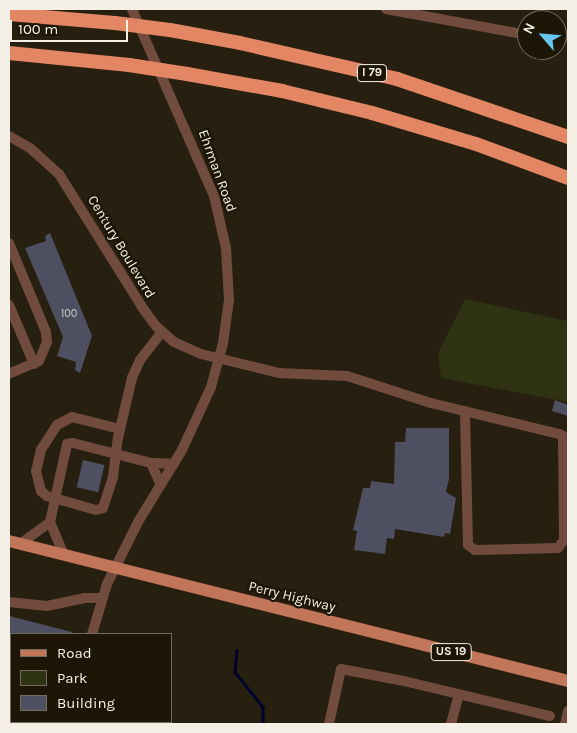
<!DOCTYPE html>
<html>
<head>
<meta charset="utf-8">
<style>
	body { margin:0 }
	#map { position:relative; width:577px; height:733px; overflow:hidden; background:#271f10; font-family:Karla,sans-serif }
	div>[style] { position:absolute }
	.green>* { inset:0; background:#2f3213 }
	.stream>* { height:2.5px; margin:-1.25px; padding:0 1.25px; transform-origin:1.25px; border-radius:1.25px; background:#00002d }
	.building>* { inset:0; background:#4e4f61; transform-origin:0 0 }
	.minor>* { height:10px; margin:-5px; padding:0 5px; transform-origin:5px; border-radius:5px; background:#714c3e }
	.major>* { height:12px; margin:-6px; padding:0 6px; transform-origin:6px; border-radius:6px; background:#c27659 }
	.highway>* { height:14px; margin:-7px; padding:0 7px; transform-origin:7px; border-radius:7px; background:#e28664 }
	.highway-bridge>* { height:14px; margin:-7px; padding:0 7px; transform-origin:7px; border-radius:7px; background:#e28664 }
	span { translate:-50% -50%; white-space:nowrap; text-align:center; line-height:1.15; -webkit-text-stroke:4.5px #1d1607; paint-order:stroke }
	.number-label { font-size:11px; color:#cbc8c5 }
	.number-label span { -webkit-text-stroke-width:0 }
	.shield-label span { padding:1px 4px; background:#1d1607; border:1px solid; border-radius:4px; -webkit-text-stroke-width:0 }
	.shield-label { font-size:12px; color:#f5f0e6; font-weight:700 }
	.street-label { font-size:14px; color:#f5f0e6 }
	.frame { position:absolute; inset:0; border:10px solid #f5f0e6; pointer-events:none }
	.legend { position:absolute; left:10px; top:633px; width:162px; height:90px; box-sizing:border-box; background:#1d1607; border:1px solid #736d60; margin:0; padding:6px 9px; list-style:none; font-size:15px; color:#f5f0e6 }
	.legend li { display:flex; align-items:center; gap:10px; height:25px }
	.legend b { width:25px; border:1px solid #736d60 }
	.north { position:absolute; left:517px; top:10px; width:50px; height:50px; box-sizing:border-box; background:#1d1607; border:1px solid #736d60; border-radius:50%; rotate:297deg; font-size:14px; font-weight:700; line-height:20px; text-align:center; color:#f5f0e6 }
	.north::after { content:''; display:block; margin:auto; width:18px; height:22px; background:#67c4ef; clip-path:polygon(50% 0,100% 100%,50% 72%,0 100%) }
	.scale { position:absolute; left:10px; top:20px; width:118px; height:22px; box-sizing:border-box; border:2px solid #f5f0e6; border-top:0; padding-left:6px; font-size:15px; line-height:18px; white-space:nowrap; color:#f5f0e6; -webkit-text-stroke:4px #1d1607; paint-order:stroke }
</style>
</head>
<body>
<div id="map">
	<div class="green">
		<div style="clip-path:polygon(465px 299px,568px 321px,568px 402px,441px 378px,438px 353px)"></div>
	</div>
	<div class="stream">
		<div style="left:237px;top:650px;width:22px;rotate:95deg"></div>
		<div style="left:235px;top:672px;width:45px;rotate:51.3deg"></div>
		<div style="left:263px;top:707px;width:17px;rotate:90deg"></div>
	</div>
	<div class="building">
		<div style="clip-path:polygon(50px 233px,92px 336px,80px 373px,75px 370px,76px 362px,57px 356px,63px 337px,25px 248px,46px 241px,45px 236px)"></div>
		<div style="clip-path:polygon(555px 400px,568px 405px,568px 416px,552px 411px)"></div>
		<div style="clip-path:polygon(406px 428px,449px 428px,449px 479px,446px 492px,456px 498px,450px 534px,445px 533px,444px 537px,395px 529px,394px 539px,387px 538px,385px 554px,354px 550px,357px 531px,353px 530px,363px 488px,370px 488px,371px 481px,394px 484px,395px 442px,405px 442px)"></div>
		<div style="left:83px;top:460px;width:22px;height:28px;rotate:13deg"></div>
		<div style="clip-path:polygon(9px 616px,72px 632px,72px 634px,9px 634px)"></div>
	</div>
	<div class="minor">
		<div style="left:386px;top:9px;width:143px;rotate:10.4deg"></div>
		<div style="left:557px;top:36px;width:11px"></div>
		<div style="left:9px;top:136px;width:24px;rotate:30deg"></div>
		<div style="left:30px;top:148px;width:39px;rotate:42deg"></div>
		<div style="left:59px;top:174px;width:157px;rotate:58deg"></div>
		<div style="left:142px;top:307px;width:24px;rotate:54deg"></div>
		<div style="left:156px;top:326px;width:24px;rotate:42deg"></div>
		<div style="left:174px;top:342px;width:30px;rotate:24deg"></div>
		<div style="left:201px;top:354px;width:80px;rotate:13.7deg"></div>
		<div style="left:279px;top:373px;width:68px;rotate:2.5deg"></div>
		<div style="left:347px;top:376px;width:88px;rotate:17.8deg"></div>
		<div style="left:431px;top:403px;width:132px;rotate:13.6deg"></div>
		<div style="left:559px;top:434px;width:4px;rotate:27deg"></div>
		<div style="left:563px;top:436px;width:104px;rotate:89.4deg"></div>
		<div style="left:564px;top:540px;width:10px;rotate:127deg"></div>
		<div style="left:558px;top:548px;width:83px;rotate:178.6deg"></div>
		<div style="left:475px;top:550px;width:9px;rotate:-144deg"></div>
		<div style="left:468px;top:545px;width:134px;rotate:-91.3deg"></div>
		<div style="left:9px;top:243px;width:96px;rotate:67.4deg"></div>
		<div style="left:46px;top:332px;width:10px;rotate:84deg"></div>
		<div style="left:47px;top:342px;width:21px;rotate:113deg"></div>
		<div style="left:39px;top:361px;width:33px;rotate:157deg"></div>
		<div style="left:9px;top:305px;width:64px;rotate:67deg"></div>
		<div style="left:120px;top:429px;width:49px;rotate:-166deg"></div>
		<div style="left:72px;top:417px;width:17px;rotate:152deg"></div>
		<div style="left:57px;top:425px;width:30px;rotate:123deg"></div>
		<div style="left:41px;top:450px;width:22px;rotate:103deg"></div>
		<div style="left:36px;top:471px;width:21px;rotate:76deg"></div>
		<div style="left:41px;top:491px;width:8px;rotate:40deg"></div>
		<div style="left:47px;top:496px;width:51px;rotate:15.9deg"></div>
		<div style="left:96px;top:510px;width:7px;rotate:-16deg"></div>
		<div style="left:103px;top:508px;width:33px;rotate:-72deg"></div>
		<div style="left:113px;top:477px;width:39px;rotate:-83deg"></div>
		<div style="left:118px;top:438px;width:62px;rotate:-76.9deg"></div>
		<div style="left:132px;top:378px;width:20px;rotate:-66deg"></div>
		<div style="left:140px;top:360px;width:36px;rotate:-52deg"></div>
		<div style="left:151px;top:463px;width:24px;rotate:66deg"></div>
		<div style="left:50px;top:522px;width:80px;rotate:-77.7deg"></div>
		<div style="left:67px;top:444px;width:6px;rotate:-9deg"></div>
		<div style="left:73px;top:443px;width:81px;rotate:14.4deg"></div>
		<div style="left:151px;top:463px;width:23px;rotate:2deg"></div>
		<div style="left:20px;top:544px;width:37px;rotate:-36deg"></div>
		<div style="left:50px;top:522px;width:36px;rotate:67deg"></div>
		<div style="left:9px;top:602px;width:38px;rotate:6deg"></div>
		<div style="left:47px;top:606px;width:38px;rotate:-12deg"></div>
		<div style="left:84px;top:598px;width:18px"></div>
		<div style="left:92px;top:634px;width:52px;rotate:-73.3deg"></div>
		<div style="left:107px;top:584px;width:69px;rotate:-63.4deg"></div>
		<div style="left:138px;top:522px;width:84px;rotate:-58.6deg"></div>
		<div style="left:182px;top:450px;width:69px;rotate:-65.3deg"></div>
		<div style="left:211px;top:387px;width:46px;rotate:-74.7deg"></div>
		<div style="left:223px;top:343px;width:43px;rotate:-82.1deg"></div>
		<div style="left:229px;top:300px;width:52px;rotate:-93.3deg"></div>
		<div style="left:226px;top:248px;width:53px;rotate:-103deg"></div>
		<div style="left:214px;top:196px;width:204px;rotate:-113.7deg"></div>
		<div style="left:9px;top:661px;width:2px;rotate:27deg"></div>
		<div style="left:329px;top:724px;width:56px;rotate:-77.7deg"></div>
		<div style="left:341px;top:669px;width:64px;rotate:10.8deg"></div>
		<div style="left:404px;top:681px;width:150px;rotate:13.5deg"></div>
		<div style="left:451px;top:724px;width:31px;rotate:-75deg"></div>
		<div style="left:565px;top:724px;width:13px;rotate:-77deg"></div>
	</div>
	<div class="major">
		<div style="left:9px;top:541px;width:576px;rotate:14.06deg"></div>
	</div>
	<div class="highway">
		<div style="left:9px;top:14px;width:106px;rotate:4.9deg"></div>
		<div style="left:170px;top:30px;width:71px;rotate:10.5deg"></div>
		<div style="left:240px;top:43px;width:161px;rotate:12.9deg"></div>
		<div style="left:397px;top:79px;width:181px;rotate:18.7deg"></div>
		<div style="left:9px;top:53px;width:121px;rotate:5.7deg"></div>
		<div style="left:187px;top:74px;width:97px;rotate:10.1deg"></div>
		<div style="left:282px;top:91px;width:93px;rotate:13.7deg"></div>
		<div style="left:372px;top:113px;width:109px;rotate:16.6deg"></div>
		<div style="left:476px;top:144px;width:98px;rotate:20.3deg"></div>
	</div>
	<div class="highway-bridge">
		<div style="left:115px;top:23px;width:55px;rotate:7.3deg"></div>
		<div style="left:129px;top:65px;width:59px;rotate:8.8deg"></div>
	</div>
	<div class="number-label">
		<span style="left:69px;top:314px">100</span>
	</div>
	<div class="shield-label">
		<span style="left:372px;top:73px">I 79</span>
		<span style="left:451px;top:652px">US 19</span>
	</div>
	<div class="street-label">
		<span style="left:217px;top:171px;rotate:70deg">Ehrman Road</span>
		<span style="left:121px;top:247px;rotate:59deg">Century Boulevard</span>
		<span style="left:292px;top:597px;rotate:14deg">Perry Highway</span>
	</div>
	<div class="frame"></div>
	<ul class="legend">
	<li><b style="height:6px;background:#c27659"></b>Road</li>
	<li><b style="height:14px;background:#2f3213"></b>Park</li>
	<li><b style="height:14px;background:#4e4f61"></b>Building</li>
	</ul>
	<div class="north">N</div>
	<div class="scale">100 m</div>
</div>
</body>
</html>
